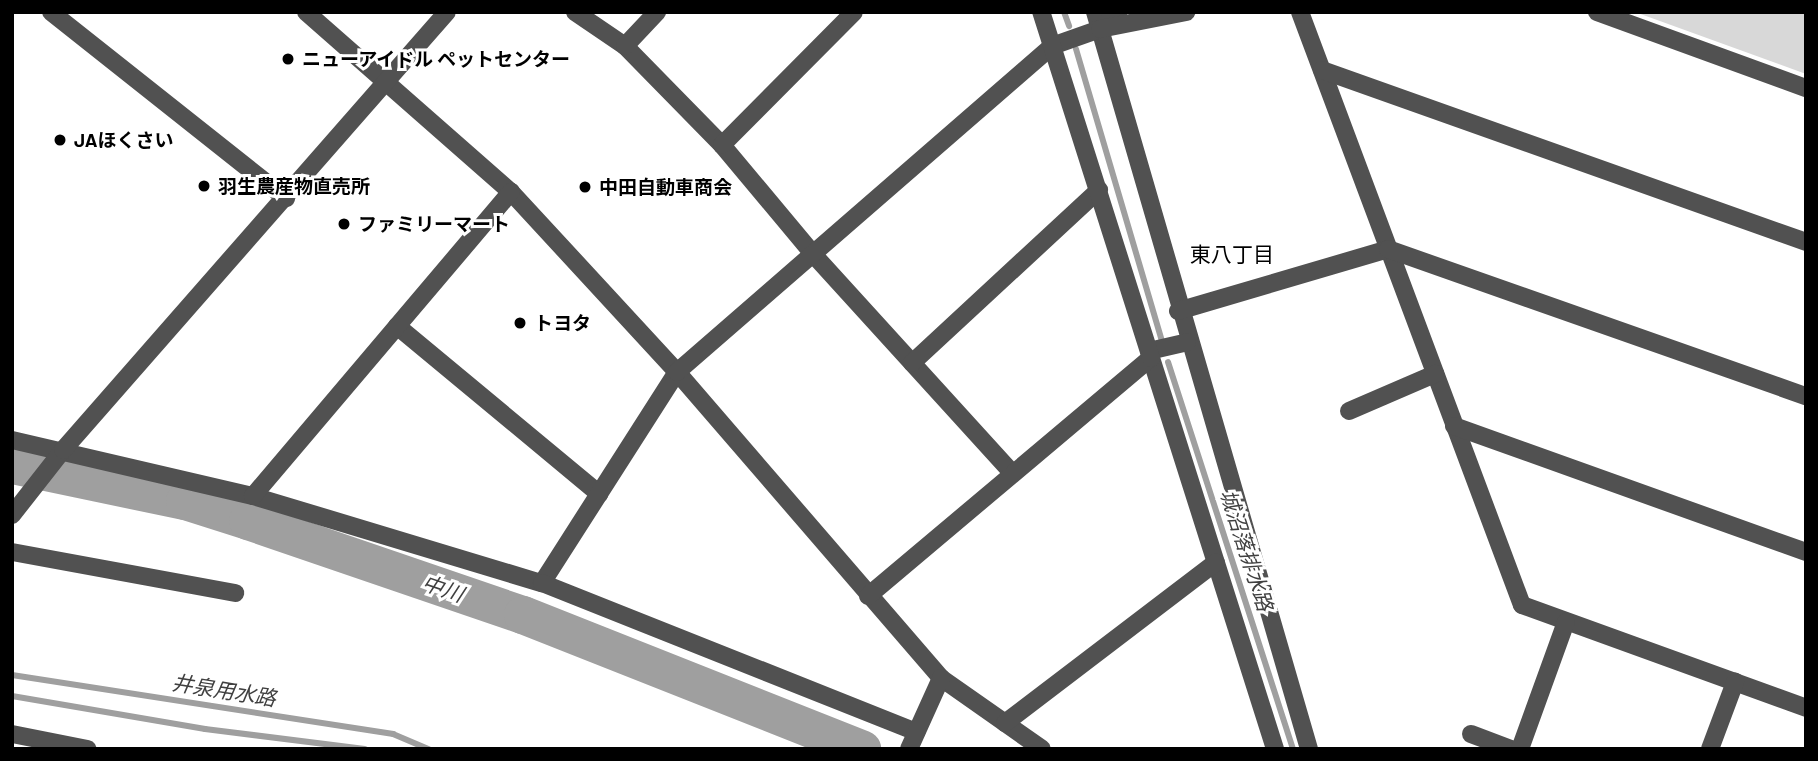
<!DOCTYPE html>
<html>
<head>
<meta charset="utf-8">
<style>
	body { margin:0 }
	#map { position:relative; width:1818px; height:761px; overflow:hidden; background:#fff; font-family:Barlow,"Noto Sans JP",sans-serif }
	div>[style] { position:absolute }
	.green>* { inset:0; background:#d8d8d8 }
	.stream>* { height:6px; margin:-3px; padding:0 3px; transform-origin:3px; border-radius:3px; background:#9f9f9f }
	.river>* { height:38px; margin:-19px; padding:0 19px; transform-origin:19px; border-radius:19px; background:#9f9f9f }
	.minor>* { height:18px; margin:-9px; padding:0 9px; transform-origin:9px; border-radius:9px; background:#515151 }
	.dots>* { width:19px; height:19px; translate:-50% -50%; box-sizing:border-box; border:4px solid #fff; border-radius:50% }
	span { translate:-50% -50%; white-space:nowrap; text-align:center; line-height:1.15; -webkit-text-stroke:6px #fff; paint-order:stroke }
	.poi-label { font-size:19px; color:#000; font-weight:700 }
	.left { translate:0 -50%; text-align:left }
	.neighbourhood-label { font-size:21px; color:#000 }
	.water-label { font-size:21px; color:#404040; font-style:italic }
	.frame { position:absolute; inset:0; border:14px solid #000; pointer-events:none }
</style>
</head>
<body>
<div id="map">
	<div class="green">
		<div style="clip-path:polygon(1635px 12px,1806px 12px,1806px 74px)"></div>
	</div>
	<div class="stream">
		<div style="left:1064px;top:12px;width:15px;rotate:70deg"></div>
		<div style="left:1076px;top:49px;width:304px;rotate:73.6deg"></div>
		<div style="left:1168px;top:362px;width:407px;rotate:72.1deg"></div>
		<div style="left:12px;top:675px;width:386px;rotate:8.8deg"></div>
		<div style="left:393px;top:734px;width:39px;rotate:23deg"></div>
		<div style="left:12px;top:696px;width:196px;rotate:9.7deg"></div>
		<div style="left:205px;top:729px;width:161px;rotate:7.1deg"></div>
	</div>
	<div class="river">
		<div style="left:12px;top:465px;width:177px;rotate:11.8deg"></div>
		<div style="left:185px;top:501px;width:66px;rotate:17.6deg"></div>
		<div style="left:248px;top:521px;width:291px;rotate:18.9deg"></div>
		<div style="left:523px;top:615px;width:365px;rotate:21.6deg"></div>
	</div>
	<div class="minor">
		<div style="left:51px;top:12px;width:300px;rotate:38.4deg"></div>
		<div style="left:306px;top:12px;width:273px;rotate:41.3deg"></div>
		<div style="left:511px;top:192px;width:245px;rotate:47.3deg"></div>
		<div style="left:677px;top:372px;width:404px;rotate:49.2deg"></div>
		<div style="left:941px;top:678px;width:123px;rotate:35.1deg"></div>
		<div style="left:575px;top:12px;width:60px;rotate:34.2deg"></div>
		<div style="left:625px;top:46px;width:139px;rotate:45.6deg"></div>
		<div style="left:722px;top:145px;width:142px;rotate:50.1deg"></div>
		<div style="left:813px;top:254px;width:296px;rotate:47.7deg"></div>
		<div style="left:1095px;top:12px;width:767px;rotate:73.81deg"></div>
		<div style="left:1300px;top:12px;width:633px;rotate:69.48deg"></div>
		<div style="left:1522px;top:605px;width:302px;rotate:19.9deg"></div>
		<div style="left:1597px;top:12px;width:222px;rotate:20deg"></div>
		<div style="left:1100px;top:29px;width:25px;rotate:-42deg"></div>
		<div style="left:625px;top:46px;width:47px;rotate:-46.7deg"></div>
		<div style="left:1322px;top:70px;width:514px;rotate:19.56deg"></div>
		<div style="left:722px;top:145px;width:187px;rotate:-45.2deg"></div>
		<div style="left:1178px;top:311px;width:219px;rotate:-16.4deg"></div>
		<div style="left:1388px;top:249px;width:443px;rotate:19.4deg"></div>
		<div style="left:397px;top:326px;width:263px;rotate:39.7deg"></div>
		<div style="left:1149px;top:351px;width:39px;rotate:-13deg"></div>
		<div style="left:1151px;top:358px;width:410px;rotate:72.4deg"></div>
		<div style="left:912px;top:363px;width:255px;rotate:-42.8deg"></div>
		<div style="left:1349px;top:411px;width:94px;rotate:-23.3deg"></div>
		<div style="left:1454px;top:426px;width:374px;rotate:19.7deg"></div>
		<div style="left:12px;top:440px;width:247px;rotate:13.1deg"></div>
		<div style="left:253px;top:496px;width:302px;rotate:16.8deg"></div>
		<div style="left:542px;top:583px;width:250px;rotate:-57.4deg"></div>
		<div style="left:677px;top:372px;width:497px;rotate:-41deg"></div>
		<div style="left:1052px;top:46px;width:51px;rotate:-19.5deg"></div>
		<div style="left:1100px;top:29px;width:88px;rotate:-11.2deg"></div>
		<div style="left:253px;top:496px;width:399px;rotate:-49.7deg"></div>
		<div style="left:12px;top:515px;width:83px;rotate:-51.9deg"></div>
		<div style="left:63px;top:450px;width:582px;rotate:-48.76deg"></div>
		<div style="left:12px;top:552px;width:227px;rotate:10.4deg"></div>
		<div style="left:542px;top:583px;width:403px;rotate:21.7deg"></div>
		<div style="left:868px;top:596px;width:370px;rotate:-40.1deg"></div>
		<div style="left:1151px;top:358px;width:363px;rotate:-107.6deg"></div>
		<div style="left:1005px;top:723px;width:265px;rotate:-37.3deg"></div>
		<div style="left:12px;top:734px;width:77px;rotate:11.2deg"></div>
		<div style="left:1471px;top:734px;width:43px;rotate:20.6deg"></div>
		<div style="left:909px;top:749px;width:78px;rotate:-65.7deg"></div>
		<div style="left:1520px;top:749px;width:135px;rotate:-70.1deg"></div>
		<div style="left:1710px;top:749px;width:72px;rotate:-69.5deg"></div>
	</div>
	<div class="dots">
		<div style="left:288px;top:59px;background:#000"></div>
		<div style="left:60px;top:140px;background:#000"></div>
		<div style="left:204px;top:186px;background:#000"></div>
		<div style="left:585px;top:187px;background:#000"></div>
		<div style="left:344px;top:224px;background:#000"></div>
		<div style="left:520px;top:323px;background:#000"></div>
	</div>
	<div class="poi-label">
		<span class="left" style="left:302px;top:59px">ニューアイドル ペットセンター</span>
		<span class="left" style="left:74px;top:140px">JAほくさい</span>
		<span class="left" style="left:218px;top:186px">羽生農産物直売所</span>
		<span class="left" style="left:599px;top:187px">中田自動車商会</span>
		<span class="left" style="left:358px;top:224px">ファミリーマート</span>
		<span class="left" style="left:534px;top:323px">トヨタ</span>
	</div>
	<div class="neighbourhood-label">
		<span style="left:1232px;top:254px">東八丁目</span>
	</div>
	<div class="water-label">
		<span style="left:1247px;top:550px;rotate:72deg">城沼落排水路</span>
		<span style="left:443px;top:588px;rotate:19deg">中川</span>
		<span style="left:224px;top:690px;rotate:9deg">井泉用水路</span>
	</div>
	<div class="frame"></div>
</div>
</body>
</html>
